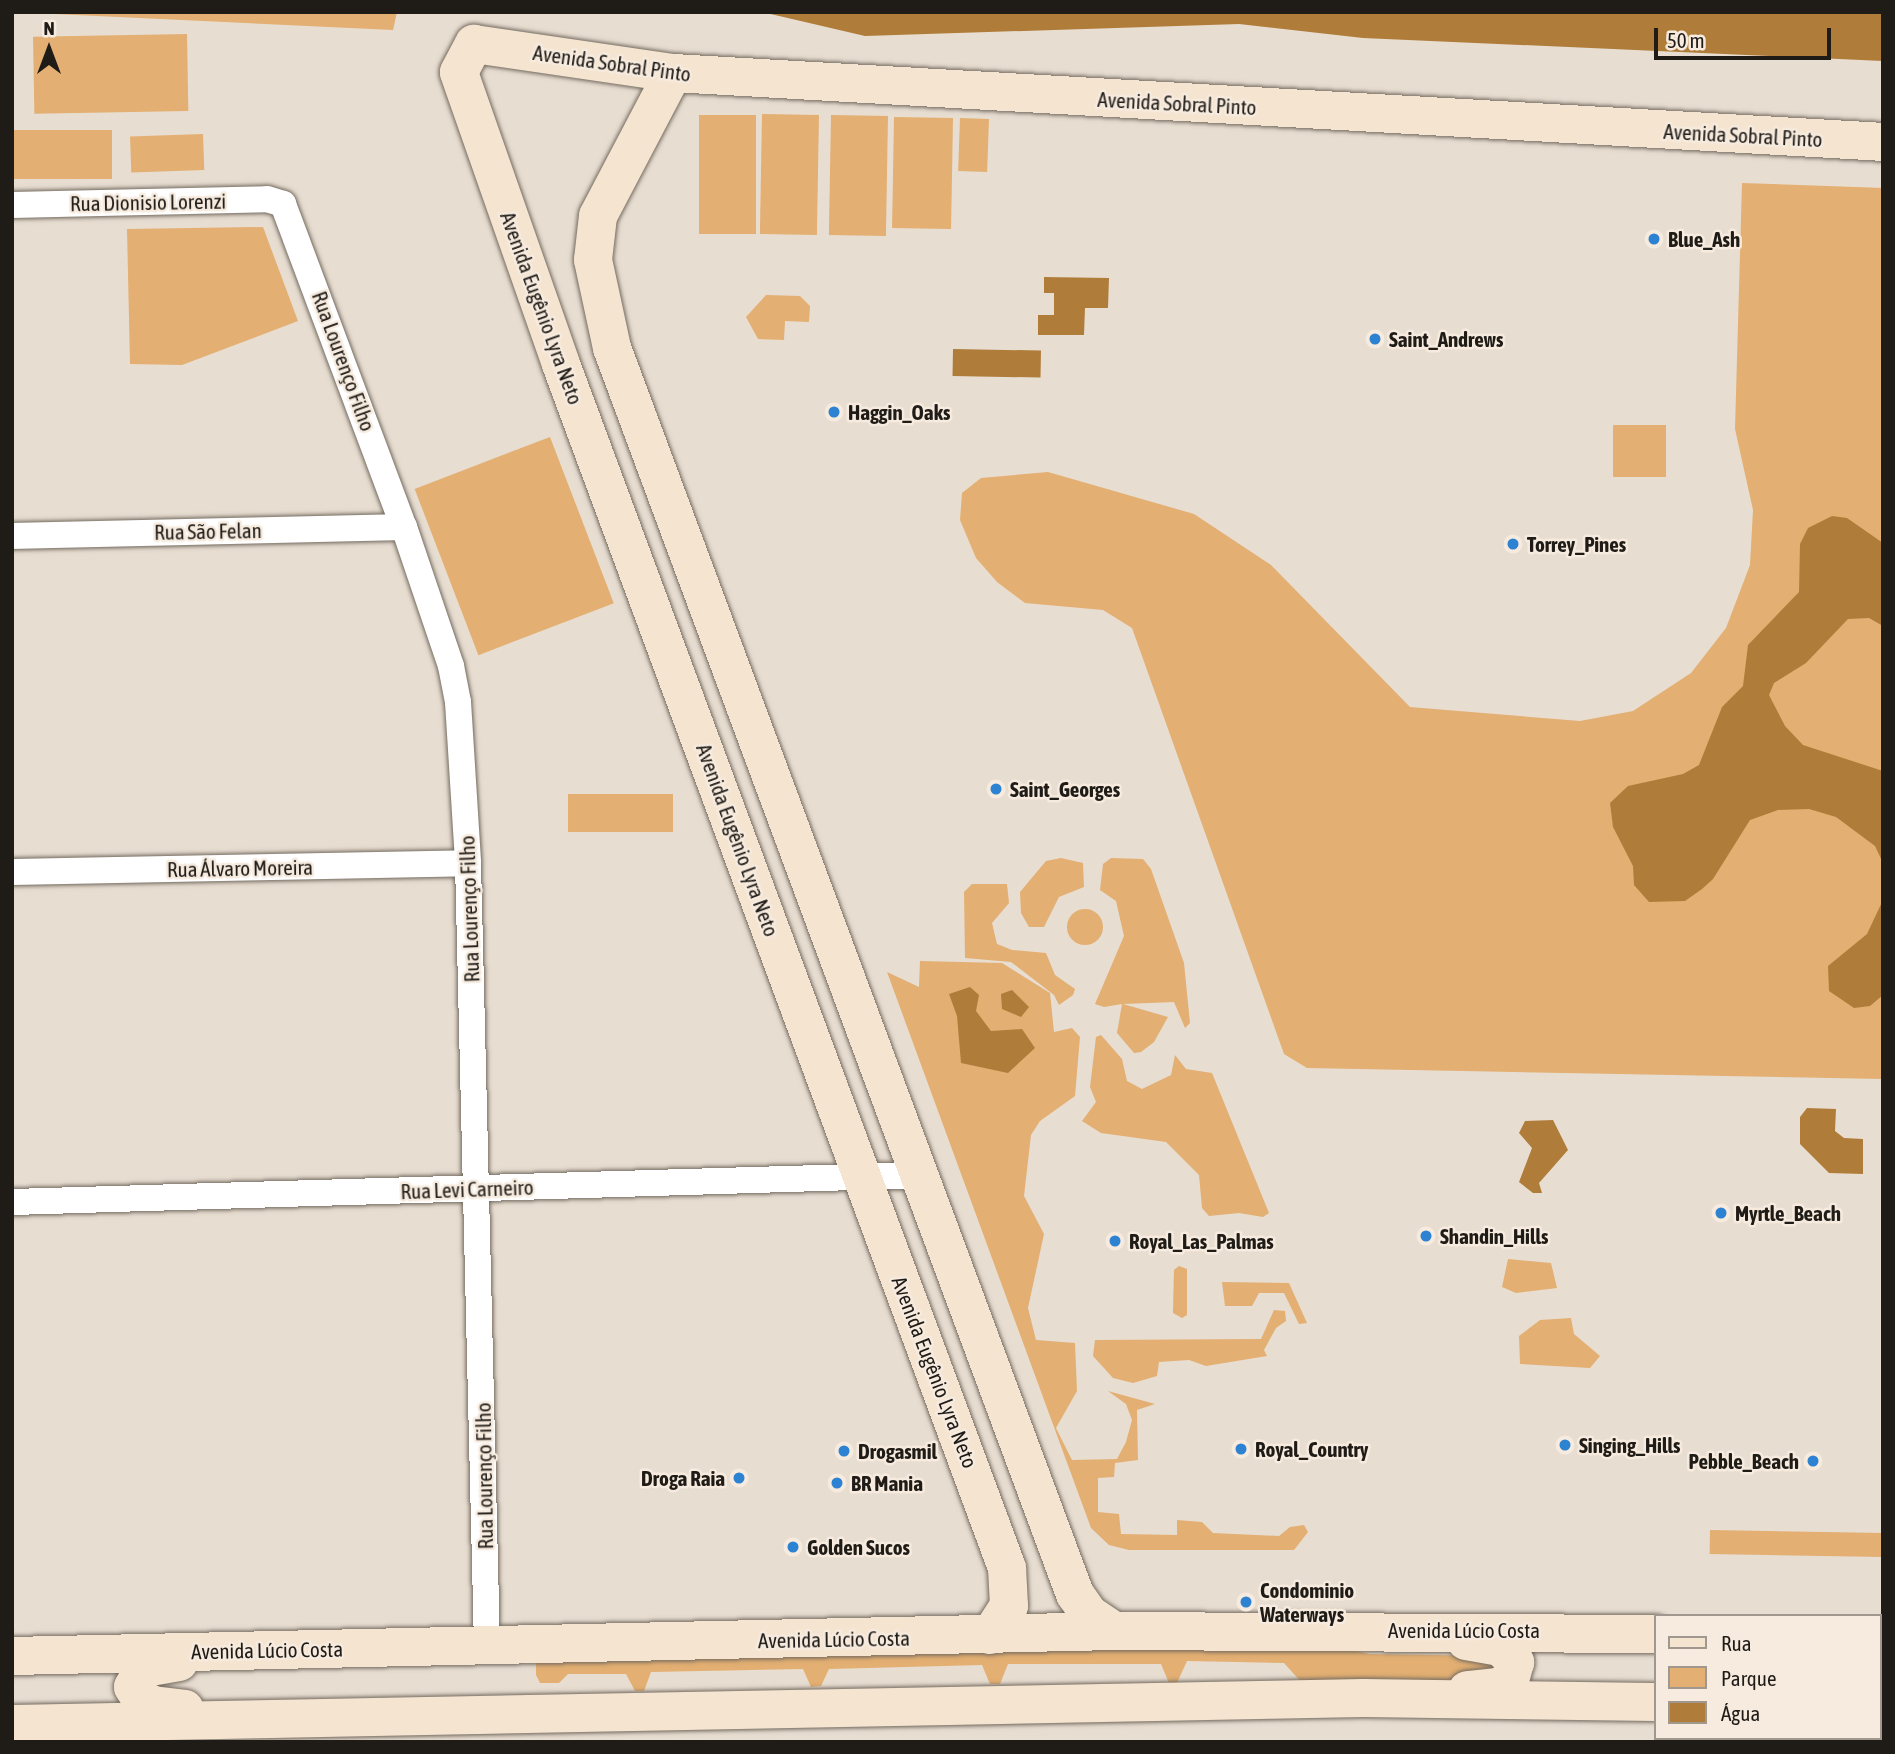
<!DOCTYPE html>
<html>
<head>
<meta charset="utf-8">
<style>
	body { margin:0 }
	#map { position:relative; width:1895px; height:1754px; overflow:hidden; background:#e8ddd1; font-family:"Asap Condensed",sans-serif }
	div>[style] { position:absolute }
	.green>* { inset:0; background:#e3af72; transform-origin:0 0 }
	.round { border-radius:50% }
	.water>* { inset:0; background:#b07c39; transform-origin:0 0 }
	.roads { filter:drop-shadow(0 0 2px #746b60) drop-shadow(0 0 2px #746b60) }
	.street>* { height:26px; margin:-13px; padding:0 13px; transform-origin:13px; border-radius:13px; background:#fff }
	.secondary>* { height:38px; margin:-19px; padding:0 19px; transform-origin:19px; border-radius:19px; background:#f5e4d0 }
	.dots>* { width:19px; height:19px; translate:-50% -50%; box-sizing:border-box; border:4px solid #f6ebde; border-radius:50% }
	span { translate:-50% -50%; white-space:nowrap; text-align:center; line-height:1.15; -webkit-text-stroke:5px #f6ebde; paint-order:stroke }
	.street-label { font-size:21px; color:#1f1b17 }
	.poi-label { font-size:21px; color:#1f1b17; font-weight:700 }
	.left { translate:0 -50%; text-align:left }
	.right { translate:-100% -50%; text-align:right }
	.frame { position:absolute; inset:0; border:14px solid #1f1b17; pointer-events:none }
	.legend { position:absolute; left:1654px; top:1614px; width:228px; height:126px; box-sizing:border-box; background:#f6ebde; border:2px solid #a0988e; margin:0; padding:9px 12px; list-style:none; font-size:21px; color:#1f1b17 }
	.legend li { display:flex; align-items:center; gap:14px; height:35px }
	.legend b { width:35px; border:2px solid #a0988e }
	.north { position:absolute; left:14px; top:14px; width:70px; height:70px; -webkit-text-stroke:5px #f6ebde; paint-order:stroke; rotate:0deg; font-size:19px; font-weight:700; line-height:28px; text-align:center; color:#1f1b17 }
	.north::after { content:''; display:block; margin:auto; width:24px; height:32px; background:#1f1b17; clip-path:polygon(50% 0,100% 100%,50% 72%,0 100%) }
	.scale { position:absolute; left:1654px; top:28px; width:177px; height:32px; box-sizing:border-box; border:4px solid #1f1b17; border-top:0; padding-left:9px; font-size:21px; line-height:24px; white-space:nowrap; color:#1f1b17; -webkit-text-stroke:5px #f6ebde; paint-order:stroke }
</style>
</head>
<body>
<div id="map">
	<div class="green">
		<div style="clip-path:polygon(12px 12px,397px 12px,393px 30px)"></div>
		<div style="left:187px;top:34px;width:77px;height:154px;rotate:89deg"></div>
		<div style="left:762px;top:114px;width:57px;height:120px;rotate:1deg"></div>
		<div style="left:699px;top:115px;width:57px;height:119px"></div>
		<div style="left:831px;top:115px;width:57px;height:120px;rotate:1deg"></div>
		<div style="left:894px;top:117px;width:59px;height:111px;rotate:1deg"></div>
		<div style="left:960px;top:118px;width:29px;height:53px;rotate:2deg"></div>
		<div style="left:112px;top:130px;width:49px;height:99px;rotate:90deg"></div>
		<div style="left:203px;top:134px;width:36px;height:73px;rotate:88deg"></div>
		<div style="clip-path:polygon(1742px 183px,1883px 188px,1883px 1079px,1307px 1068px,1284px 1054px,1132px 628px,1103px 610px,1025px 603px,997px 582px,976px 558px,960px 520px,962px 493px,981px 478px,1048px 472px,1194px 514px,1271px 565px,1410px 707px,1580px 721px,1633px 711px,1691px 673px,1726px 628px,1750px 565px,1753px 510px,1735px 429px)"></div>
		<div style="clip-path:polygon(263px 227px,298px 321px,182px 365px,130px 364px,127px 229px)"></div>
		<div style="clip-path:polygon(766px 295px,800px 296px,810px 306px,809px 322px,785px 321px,784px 340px,758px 339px,746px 317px)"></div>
		<div style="left:1613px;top:425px;width:53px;height:52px"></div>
		<div style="left:550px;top:437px;width:178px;height:145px;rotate:69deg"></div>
		<div style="left:568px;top:794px;width:105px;height:38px"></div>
		<div style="clip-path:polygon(1061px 858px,1083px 863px,1084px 887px,1059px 897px,1044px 927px,1029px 927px,1021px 913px,1020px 892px,1046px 861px)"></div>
		<div style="clip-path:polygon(1111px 858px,1143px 859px,1151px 869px,1184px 963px,1190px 1023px,1185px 1028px,1174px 1002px,1123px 1004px,1168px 1017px,1154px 1042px,1141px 1052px,1134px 1053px,1117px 1033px,1122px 1004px,1104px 1007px,1095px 1004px,1124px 936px,1116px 901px,1100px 890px,1103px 864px)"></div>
		<div style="clip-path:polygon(972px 884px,1007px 884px,1009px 903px,992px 923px,997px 944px,1012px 950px,1046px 953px,1055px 975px,1075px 989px,1073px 995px,1059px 1005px,1054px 995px,1011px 962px,965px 958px,964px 892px)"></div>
		<div class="round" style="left:1067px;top:909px;width:36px;height:36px"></div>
		<div style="clip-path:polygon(920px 961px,1002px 963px,1050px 993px,1054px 1032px,1072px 1028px,1080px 1037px,1075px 1096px,1040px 1121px,1031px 1135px,1024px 1196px,1044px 1234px,1028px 1308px,1036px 1340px,1075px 1343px,1077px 1391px,1056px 1428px,1072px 1460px,1117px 1459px,1126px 1442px,1132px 1420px,1126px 1404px,1108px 1391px,1155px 1404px,1137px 1410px,1138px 1460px,1115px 1463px,1114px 1477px,1098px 1478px,1098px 1512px,1119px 1514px,1121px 1534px,1177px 1535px,1177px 1520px,1202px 1522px,1213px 1533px,1279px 1536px,1290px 1527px,1304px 1525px,1308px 1532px,1294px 1550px,1129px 1550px,1109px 1545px,1091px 1528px,887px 972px,919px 987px)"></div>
		<div style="clip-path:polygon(1101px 1035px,1122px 1059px,1127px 1081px,1142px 1089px,1171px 1075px,1175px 1055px,1186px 1069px,1212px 1073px,1269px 1213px,1263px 1217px,1239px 1213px,1209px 1216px,1202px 1208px,1199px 1175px,1166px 1142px,1101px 1133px,1082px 1121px,1096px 1102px,1090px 1087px,1096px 1037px)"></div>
		<div style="clip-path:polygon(1508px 1259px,1551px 1263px,1557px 1288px,1516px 1293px,1502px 1287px)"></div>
		<div style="clip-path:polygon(1179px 1266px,1187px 1269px,1187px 1315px,1182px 1318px,1173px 1313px,1174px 1270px)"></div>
		<div style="clip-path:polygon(1222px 1282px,1289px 1283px,1307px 1323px,1299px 1324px,1284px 1293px,1259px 1293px,1252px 1306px,1225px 1306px)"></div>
		<div style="clip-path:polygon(1274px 1310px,1285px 1311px,1286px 1321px,1276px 1328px,1264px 1350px,1267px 1356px,1206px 1366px,1189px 1360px,1159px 1362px,1157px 1376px,1133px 1383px,1113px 1378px,1093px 1356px,1095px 1340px,1261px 1339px)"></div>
		<div style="clip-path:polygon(1571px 1318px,1574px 1334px,1600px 1356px,1590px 1368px,1520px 1364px,1519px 1336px,1540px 1320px)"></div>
		<div style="left:1710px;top:1530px;width:173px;height:24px;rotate:1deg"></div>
		<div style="clip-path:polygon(1326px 1644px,1369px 1654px,1494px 1656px,1501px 1662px,1492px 1681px,1357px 1679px,1303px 1684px,1284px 1663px,1187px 1661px,1177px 1683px,1169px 1683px,1161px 1664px,1008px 1664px,1000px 1684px,990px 1684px,982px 1665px,829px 1669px,821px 1686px,811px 1687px,803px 1669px,651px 1672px,644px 1691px,635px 1691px,626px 1674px,568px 1674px,559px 1683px,540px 1683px,536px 1675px,536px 1655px)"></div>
	</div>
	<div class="water">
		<div style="clip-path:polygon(762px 12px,1883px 12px,1883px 61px,1363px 38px,1239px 24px,865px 36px)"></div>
		<div style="clip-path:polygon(1044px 277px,1109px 278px,1108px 308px,1085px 308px,1084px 335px,1038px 335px,1038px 315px,1054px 315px,1054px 293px,1044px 293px)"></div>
		<div style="left:953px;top:349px;width:88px;height:27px;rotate:1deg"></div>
		<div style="clip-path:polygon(1832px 516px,1847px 518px,1883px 543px,1883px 626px,1869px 618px,1848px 619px,1806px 663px,1774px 683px,1769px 695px,1785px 726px,1803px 745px,1883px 771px,1883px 863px,1875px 846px,1836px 817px,1809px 809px,1778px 810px,1750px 820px,1713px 879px,1702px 889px,1685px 901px,1649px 902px,1634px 885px,1633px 866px,1613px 827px,1610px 803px,1628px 786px,1683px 774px,1699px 765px,1722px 707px,1743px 686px,1748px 645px,1799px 592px,1800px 544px,1808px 528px)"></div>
		<div style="clip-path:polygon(1883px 900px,1883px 995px,1870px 1006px,1854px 1008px,1829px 991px,1828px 966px,1867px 934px)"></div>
		<div style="clip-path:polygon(970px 987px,979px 995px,976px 1011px,991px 1031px,1022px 1029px,1035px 1048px,1008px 1073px,961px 1063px,957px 1016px,949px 994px)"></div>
		<div style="clip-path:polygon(1012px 990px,1029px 1007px,1021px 1017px,1002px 1009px,1001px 994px)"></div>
		<div style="clip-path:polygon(1807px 1108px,1836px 1109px,1835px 1131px,1844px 1138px,1863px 1139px,1863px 1174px,1829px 1173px,1800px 1144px,1800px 1117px)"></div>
		<div style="clip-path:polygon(1553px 1120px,1568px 1150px,1539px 1183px,1542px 1193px,1533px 1193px,1519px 1182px,1532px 1148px,1519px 1133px,1525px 1121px)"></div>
	</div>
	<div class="roads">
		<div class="street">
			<div style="left:12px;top:205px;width:255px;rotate:-1.3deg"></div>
			<div style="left:267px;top:199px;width:17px;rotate:17deg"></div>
			<div style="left:283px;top:204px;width:345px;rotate:69.5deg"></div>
			<div style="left:404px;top:527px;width:147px;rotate:71.3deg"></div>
			<div style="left:451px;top:666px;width:37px;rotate:79deg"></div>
			<div style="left:458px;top:702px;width:161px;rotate:86.4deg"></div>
			<div style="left:468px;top:863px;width:782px;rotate:88.61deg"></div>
			<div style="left:12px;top:536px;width:392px;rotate:-1.3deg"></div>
			<div style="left:12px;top:872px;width:456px;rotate:-1.1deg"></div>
			<div style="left:12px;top:1202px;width:909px;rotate:-1.7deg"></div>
		</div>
		<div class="secondary">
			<div style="left:673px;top:73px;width:161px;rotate:117.7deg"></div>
			<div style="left:598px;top:216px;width:44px;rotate:96.5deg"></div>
			<div style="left:593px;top:260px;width:90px;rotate:77.8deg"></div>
			<div style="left:612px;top:348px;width:1329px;rotate:69.62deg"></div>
			<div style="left:1075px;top:1594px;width:24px;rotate:55deg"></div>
			<div style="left:1089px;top:1614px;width:30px;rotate:34deg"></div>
			<div style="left:990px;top:1635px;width:35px;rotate:-57deg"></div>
			<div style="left:1009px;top:1606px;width:38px;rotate:-93deg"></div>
			<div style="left:1007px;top:1568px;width:1284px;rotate:-110.33deg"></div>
			<div style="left:561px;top:364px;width:309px;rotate:-109.3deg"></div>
			<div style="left:459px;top:72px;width:32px;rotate:-62deg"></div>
			<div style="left:474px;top:44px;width:201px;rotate:8.3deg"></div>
			<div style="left:673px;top:73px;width:1212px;rotate:3.26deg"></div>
			<div style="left:1466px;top:1641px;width:36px;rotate:10deg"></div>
			<div style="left:1501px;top:1647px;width:21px;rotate:47deg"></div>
			<div style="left:1515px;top:1662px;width:20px;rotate:105deg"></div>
			<div style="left:1510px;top:1681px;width:13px;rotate:153deg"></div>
			<div style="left:1498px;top:1687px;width:31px;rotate:174deg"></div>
			<div style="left:12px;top:1656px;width:1102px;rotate:-1.3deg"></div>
			<div style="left:1114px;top:1631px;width:541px;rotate:0.32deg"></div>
			<div style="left:179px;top:1662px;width:36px;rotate:170deg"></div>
			<div style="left:144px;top:1668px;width:22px;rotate:120deg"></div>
			<div style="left:133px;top:1687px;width:13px;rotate:58deg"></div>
			<div style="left:140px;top:1698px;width:15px;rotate:28deg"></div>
			<div style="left:153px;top:1705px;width:32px;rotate:7deg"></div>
			<div style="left:1883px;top:1666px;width:14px;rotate:90deg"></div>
			<div style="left:12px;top:1724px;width:1351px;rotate:-1.1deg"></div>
			<div style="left:1363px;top:1698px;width:292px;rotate:0.8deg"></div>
		</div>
	</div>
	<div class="dots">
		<div style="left:1654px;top:239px;background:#2d82d1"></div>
		<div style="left:1375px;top:339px;background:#2d82d1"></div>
		<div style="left:834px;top:412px;background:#2d82d1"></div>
		<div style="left:1513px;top:544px;background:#2d82d1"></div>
		<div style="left:996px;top:789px;background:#2d82d1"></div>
		<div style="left:1721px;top:1213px;background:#2d82d1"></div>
		<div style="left:1426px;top:1236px;background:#2d82d1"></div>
		<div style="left:1115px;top:1241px;background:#2d82d1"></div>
		<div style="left:1565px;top:1445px;background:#2d82d1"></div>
		<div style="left:1241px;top:1449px;background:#2d82d1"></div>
		<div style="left:844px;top:1451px;background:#2d82d1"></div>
		<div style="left:1813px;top:1461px;background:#2d82d1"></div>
		<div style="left:739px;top:1478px;background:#2d82d1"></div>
		<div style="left:837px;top:1483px;background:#2d82d1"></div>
		<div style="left:793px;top:1547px;background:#2d82d1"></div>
		<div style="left:1246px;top:1602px;background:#2d82d1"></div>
	</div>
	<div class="street-label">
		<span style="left:612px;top:63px;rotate:8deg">Avenida Sobral Pinto</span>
		<span style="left:1177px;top:103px;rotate:3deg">Avenida Sobral Pinto</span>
		<span style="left:1743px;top:135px;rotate:3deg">Avenida Sobral Pinto</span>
		<span style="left:148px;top:202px;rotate:-1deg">Rua Dionisio Lorenzi</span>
		<span style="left:542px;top:308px;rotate:70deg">Avenida Eugênio Lyra Neto</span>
		<span style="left:344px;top:361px;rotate:70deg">Rua Lourenço Filho</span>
		<span style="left:208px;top:531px;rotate:-1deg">Rua São Felan</span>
		<span style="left:738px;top:840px;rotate:70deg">Avenida Eugênio Lyra Neto</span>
		<span style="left:240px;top:868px;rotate:-1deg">Rua Álvaro Moreira</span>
		<span style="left:469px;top:909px;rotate:-92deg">Rua Lourenço Filho</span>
		<span style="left:467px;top:1189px;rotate:-2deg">Rua Levi Carneiro</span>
		<span style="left:935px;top:1372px;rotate:69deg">Avenida Eugênio Lyra Neto</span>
		<span style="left:484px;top:1476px;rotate:-91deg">Rua Lourenço Filho</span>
		<span style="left:1464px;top:1630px">Avenida Lúcio Costa</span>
		<span style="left:834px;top:1639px;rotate:-1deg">Avenida Lúcio Costa</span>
		<span style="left:267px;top:1650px;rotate:-1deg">Avenida Lúcio Costa</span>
	</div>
	<div class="poi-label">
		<span class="left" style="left:1668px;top:239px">Blue_Ash</span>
		<span class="left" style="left:1389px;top:339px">Saint_Andrews</span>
		<span class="left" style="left:848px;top:412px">Haggin_Oaks</span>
		<span class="left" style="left:1527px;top:544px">Torrey_Pines</span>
		<span class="left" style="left:1010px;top:789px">Saint_Georges</span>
		<span class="left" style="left:1735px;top:1213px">Myrtle_Beach</span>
		<span class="left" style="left:1440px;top:1236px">Shandin_Hills</span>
		<span class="left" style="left:1129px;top:1241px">Royal_Las_Palmas</span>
		<span class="left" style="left:1579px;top:1445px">Singing_Hills</span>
		<span class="left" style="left:1255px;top:1449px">Royal_Country</span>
		<span class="left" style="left:858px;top:1451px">Drogasmil</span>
		<span class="right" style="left:1799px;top:1461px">Pebble_Beach</span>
		<span class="right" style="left:725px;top:1478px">Droga Raia</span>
		<span class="left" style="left:851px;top:1483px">BR Mania</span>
		<span class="left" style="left:807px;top:1547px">Golden Sucos</span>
		<span class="left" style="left:1260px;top:1602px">Condominio<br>Waterways</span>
	</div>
	<div class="frame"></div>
	<ul class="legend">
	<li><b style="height:9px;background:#f5e4d0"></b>Rua</li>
	<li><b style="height:19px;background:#e3af72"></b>Parque</li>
	<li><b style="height:19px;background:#b07c39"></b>Água</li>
	</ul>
	<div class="north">N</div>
	<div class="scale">50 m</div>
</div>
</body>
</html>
